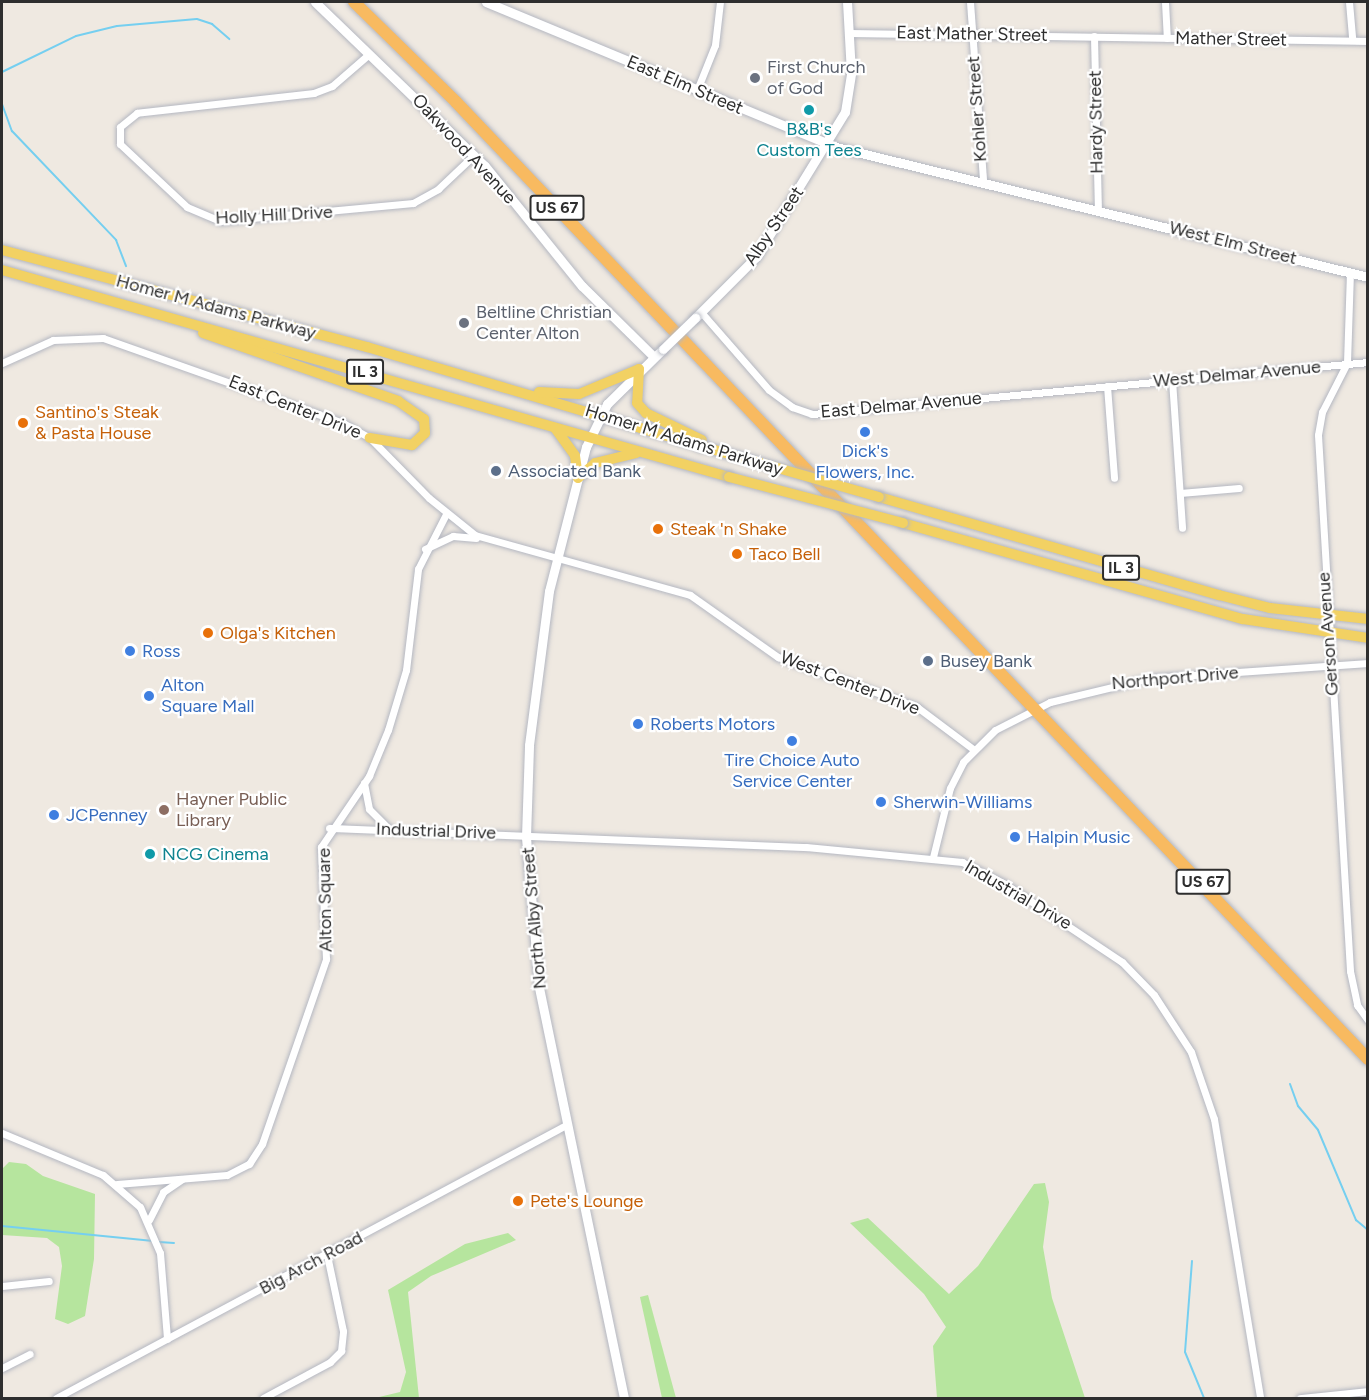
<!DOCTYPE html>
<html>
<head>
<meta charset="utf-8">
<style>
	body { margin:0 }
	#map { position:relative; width:1369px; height:1400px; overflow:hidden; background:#efe9e1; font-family:Figtree,sans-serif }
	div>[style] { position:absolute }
	.green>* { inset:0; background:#b6e59e }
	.stream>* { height:2px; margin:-1px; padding:0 1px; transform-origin:1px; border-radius:1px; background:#75cff0 }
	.roads { filter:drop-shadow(0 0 2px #b4b7c1) drop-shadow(0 0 2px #b4b7c1) }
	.minor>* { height:7px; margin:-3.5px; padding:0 3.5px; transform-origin:3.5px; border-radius:3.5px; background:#fff }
	.tertiary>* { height:9px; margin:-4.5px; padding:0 4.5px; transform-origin:4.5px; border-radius:4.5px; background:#fff }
	.primary>* { height:10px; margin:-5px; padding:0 5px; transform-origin:5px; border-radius:5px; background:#f2d163 }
	.trunk>* { height:12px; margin:-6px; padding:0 6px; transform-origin:6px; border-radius:6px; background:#f8ba60 }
	.bridges { filter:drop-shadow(0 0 2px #b4b7c1) drop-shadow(0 0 2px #b4b7c1) }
	.tertiary-bridge>* { height:9px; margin:-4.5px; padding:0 4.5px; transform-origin:4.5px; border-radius:4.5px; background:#fff }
	.primary-bridge>* { height:10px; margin:-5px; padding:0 5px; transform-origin:5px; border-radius:5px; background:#f2d163 }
	.dots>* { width:16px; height:16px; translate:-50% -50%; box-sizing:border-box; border:3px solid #fff; border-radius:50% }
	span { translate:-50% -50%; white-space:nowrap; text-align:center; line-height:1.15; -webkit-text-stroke:4.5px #fff; paint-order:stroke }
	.shield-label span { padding:2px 4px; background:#fff; border:2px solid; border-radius:4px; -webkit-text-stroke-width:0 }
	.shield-label { font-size:16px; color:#2e2e2e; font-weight:700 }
	.street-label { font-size:18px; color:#2e2e2e }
	.worship-label { font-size:18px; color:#5b616d }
	.left { translate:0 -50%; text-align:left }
	.culture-label { font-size:18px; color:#0d838f }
	.food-label { font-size:18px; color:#c56008 }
	.shop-label { font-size:18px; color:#366cbe }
	.service-label { font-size:18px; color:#4e5e75 }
	.education-label { font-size:18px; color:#785e54 }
	.frame { position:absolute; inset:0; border:3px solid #2e2e2e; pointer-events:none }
</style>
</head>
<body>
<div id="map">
	<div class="green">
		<div style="clip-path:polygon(9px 1162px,26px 1164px,43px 1176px,95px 1194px,94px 1259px,85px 1316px,68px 1324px,55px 1319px,62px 1266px,59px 1247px,47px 1238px,2px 1235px,2px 1169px)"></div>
		<div style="clip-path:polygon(1045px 1183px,1049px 1202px,1043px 1247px,1052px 1298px,1085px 1398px,937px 1398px,933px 1346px,946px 1327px,924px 1294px,850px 1223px,868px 1218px,949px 1294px,978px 1266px,1034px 1184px)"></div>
		<div style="clip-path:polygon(508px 1233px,516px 1240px,431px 1276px,408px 1292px,419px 1398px,375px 1398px,400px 1392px,406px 1372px,388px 1290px,465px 1244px)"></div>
		<div style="clip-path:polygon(648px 1295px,676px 1398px,662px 1398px,640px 1297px)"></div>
	</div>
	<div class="stream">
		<div style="left:2px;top:72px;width:82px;rotate:-25.9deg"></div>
		<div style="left:76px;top:36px;width:42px;rotate:-13.7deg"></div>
		<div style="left:117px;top:26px;width:80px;rotate:-5deg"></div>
		<div style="left:197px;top:19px;width:16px;rotate:18deg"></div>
		<div style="left:212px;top:24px;width:23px;rotate:41deg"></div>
		<div style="left:2px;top:104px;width:29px;rotate:70deg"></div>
		<div style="left:12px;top:131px;width:151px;rotate:46.3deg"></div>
		<div style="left:116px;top:240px;width:28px;rotate:69deg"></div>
		<div style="left:1290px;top:1084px;width:23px;rotate:70deg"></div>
		<div style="left:1298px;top:1106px;width:31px;rotate:50deg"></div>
		<div style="left:1318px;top:1130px;width:98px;rotate:67.1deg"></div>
		<div style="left:1356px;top:1220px;width:16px;rotate:40deg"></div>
		<div style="left:2px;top:1226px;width:152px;rotate:5.7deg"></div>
		<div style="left:159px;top:1242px;width:15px;rotate:4deg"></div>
		<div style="left:1192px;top:1261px;width:91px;rotate:94.4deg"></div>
		<div style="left:1185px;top:1352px;width:50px;rotate:67.6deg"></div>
	</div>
	<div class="roads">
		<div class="minor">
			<div style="left:970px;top:2px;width:178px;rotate:85.8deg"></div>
			<div style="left:1165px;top:2px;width:36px;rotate:87deg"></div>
			<div style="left:1349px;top:2px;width:38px;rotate:85deg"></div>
			<div style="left:849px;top:33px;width:519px;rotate:0.88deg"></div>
			<div style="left:1094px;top:36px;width:173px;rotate:88.7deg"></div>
			<div style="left:369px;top:54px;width:49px;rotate:139.1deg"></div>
			<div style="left:332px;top:86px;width:19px;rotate:159deg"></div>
			<div style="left:314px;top:93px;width:178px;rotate:173.6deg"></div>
			<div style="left:137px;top:113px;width:22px;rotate:141deg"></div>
			<div style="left:120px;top:127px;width:17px;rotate:90deg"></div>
			<div style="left:120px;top:144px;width:92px;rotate:43.2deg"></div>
			<div style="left:187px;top:207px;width:36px;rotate:23deg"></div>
			<div style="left:220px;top:221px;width:194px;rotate:-5.3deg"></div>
			<div style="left:413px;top:203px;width:29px;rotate:-29deg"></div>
			<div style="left:438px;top:189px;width:50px;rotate:-43.4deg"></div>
			<div style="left:697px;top:90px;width:48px;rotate:-68.2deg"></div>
			<div style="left:715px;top:45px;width:43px;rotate:-83.4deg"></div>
			<div style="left:1350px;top:272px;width:91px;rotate:91.9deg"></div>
			<div style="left:1347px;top:363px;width:55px;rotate:117deg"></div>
			<div style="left:1322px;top:412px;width:23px;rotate:100deg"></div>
			<div style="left:1318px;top:435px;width:537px;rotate:86.58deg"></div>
			<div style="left:1350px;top:971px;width:35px;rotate:78deg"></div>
			<div style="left:1357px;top:1005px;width:19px;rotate:54deg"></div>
			<div style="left:701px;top:312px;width:103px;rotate:48.9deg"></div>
			<div style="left:769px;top:390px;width:29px;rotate:36deg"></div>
			<div style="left:792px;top:407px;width:21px;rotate:19deg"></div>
			<div style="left:812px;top:414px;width:558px;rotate:-5.34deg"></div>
			<div style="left:2px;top:363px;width:56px;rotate:-24.3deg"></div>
			<div style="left:53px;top:340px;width:50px;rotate:-2.3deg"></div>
			<div style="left:103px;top:338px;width:255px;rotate:19.5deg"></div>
			<div style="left:343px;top:423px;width:31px;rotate:29deg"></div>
			<div style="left:370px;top:438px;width:84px;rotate:45.5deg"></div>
			<div style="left:429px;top:498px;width:59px;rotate:38.8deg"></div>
			<div style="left:475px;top:535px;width:223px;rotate:15.6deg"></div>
			<div style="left:690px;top:595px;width:108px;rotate:35.2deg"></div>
			<div style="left:778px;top:657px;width:148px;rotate:19.8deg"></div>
			<div style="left:917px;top:707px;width:70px;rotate:36.9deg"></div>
			<div style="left:1172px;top:380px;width:148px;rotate:86.1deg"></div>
			<div style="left:1107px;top:386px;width:92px;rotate:85.6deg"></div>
			<div style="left:1180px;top:493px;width:59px;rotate:-4.8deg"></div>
			<div style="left:425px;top:549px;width:31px;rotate:-25deg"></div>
			<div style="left:453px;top:536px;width:23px;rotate:5deg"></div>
			<div style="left:364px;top:783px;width:26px;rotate:79deg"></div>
			<div style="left:369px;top:809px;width:30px;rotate:45deg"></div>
			<div style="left:329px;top:828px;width:477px;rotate:2.3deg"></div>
			<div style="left:806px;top:847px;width:157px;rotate:5.5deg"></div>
			<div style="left:962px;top:862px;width:48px;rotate:27.1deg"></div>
			<div style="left:1005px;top:884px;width:141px;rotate:33.7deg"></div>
			<div style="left:1122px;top:962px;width:46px;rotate:45.9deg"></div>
			<div style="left:1154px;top:995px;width:68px;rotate:57deg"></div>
			<div style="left:1191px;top:1052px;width:71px;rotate:71.1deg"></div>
			<div style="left:1214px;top:1119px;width:283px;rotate:80.6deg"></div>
			<div style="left:933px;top:857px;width:71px;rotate:-76.2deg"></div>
			<div style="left:950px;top:788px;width:29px;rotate:-63deg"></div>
			<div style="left:963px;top:762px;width:45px;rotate:-45deg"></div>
			<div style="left:995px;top:730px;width:62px;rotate:-27deg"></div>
			<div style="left:1050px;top:702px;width:103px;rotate:-13.5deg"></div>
			<div style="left:1150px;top:678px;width:219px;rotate:-3.9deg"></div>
			<div style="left:2px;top:1133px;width:109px;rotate:22.6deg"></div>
			<div style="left:103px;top:1175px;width:49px;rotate:40.9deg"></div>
			<div style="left:140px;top:1207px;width:50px;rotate:66.5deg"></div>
			<div style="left:160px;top:1253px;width:86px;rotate:85.3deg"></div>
			<div style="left:117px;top:1184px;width:110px;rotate:-4.7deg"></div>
			<div style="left:227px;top:1175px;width:25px;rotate:-27deg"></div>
			<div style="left:249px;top:1164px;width:24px;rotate:-57deg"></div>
			<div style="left:262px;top:1144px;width:196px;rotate:-70.9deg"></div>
			<div style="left:326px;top:959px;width:112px;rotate:-92.6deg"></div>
			<div style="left:321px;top:847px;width:86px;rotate:-55.9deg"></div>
			<div style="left:369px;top:776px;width:50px;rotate:-67.6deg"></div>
			<div style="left:388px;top:730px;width:63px;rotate:-73.3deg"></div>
			<div style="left:406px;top:670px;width:102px;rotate:-83.2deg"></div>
			<div style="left:418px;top:569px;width:62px;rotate:-63deg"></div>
			<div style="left:149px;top:1220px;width:31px;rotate:-63deg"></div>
			<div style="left:163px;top:1192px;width:23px;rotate:-34deg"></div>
			<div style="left:2px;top:1286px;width:47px;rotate:-6.1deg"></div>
			<div style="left:2px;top:1368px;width:31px;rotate:-27deg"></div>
			<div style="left:56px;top:1398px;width:578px;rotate:-28.16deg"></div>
			<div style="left:263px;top:1398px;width:76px;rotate:-28.2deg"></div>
			<div style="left:330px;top:1362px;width:16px;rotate:-45deg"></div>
			<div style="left:341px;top:1351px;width:20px;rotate:-84deg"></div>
			<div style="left:343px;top:1331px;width:78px;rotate:-101.9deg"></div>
			<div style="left:1300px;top:1398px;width:68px;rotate:-5.9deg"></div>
		</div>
		<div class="tertiary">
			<div style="left:315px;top:2px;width:236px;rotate:44deg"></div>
			<div style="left:485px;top:166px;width:154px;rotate:51.1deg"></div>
			<div style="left:582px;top:286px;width:101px;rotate:44.6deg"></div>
			<div style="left:486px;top:2px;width:379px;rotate:22.5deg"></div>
			<div style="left:836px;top:147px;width:548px;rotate:13.73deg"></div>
			<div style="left:695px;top:318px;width:86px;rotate:-45deg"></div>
			<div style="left:756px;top:257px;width:170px;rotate:-58.5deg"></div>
			<div style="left:845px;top:112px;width:39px;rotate:-81deg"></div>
			<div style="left:851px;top:73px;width:71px;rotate:-93.2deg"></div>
			<div style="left:624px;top:1398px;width:421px;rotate:-101.7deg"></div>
			<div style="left:539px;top:986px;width:150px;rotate:-95deg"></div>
			<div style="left:526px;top:837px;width:92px;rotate:-88.1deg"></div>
			<div style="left:529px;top:745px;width:155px;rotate:-82.6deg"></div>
			<div style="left:549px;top:591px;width:149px;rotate:-75.6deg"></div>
			<div style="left:586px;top:447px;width:48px;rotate:-64deg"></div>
			<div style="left:607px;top:404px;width:78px;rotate:-44.5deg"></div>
		</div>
		<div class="primary">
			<div style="left:2px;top:250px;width:378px;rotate:14.9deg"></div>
			<div style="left:367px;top:347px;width:348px;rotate:16.5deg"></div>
			<div style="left:2px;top:270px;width:756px;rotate:15.89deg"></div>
			<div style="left:203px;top:333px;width:207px;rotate:19.2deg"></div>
			<div style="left:398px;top:401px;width:32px;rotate:35deg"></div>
			<div style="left:424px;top:419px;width:14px;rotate:86deg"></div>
			<div style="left:425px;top:433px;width:18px;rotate:137deg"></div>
			<div style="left:412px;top:445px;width:43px;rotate:-170.5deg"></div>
			<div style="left:639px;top:369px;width:34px;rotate:93deg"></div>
			<div style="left:637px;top:403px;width:13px;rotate:48deg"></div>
			<div style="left:646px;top:413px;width:62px;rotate:25.7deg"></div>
			<div style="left:539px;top:392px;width:40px;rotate:2.9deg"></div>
			<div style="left:579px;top:394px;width:65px;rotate:-22.6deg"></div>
			<div style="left:555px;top:428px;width:34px;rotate:54deg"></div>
			<div style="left:575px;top:456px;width:22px;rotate:82deg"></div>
			<div style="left:578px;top:478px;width:23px;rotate:-41deg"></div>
			<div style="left:595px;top:463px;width:42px;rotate:-13.7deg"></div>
			<div style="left:879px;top:497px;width:354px;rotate:16.1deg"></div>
			<div style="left:1219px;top:595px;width:53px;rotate:14.3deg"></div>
			<div style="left:1270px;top:608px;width:99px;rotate:6.4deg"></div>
			<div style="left:903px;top:523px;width:353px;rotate:15.8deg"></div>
			<div style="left:1243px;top:619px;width:126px;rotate:8.6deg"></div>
		</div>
		<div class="trunk">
			<div style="left:354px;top:2px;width:143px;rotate:44.4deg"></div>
			<div style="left:456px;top:102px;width:1322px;rotate:46.38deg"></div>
		</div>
	</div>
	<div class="bridges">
		<div class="tertiary-bridge">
			<div style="left:663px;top:349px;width:45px;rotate:-44.1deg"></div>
		</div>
		<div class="primary-bridge">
			<div style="left:701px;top:446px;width:185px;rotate:16deg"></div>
			<div style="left:729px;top:477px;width:180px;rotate:14.8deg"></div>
		</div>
	</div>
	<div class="dots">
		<div style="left:755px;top:78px;background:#6b7280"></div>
		<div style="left:809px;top:110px;background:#0f9aa8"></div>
		<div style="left:464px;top:323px;background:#6b7280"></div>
		<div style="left:23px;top:423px;background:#e8710a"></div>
		<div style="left:865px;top:432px;background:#3f7fe0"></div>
		<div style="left:496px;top:471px;background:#5c6f8a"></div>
		<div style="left:658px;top:529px;background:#e8710a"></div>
		<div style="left:737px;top:554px;background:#e8710a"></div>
		<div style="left:208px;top:633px;background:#e8710a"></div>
		<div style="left:130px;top:651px;background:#3f7fe0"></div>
		<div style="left:928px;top:661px;background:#5c6f8a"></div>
		<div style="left:149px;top:696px;background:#3f7fe0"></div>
		<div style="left:638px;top:724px;background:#3f7fe0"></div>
		<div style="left:792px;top:741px;background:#3f7fe0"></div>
		<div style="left:881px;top:802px;background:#3f7fe0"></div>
		<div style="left:164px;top:810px;background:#8d6e63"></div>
		<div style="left:54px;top:815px;background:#3f7fe0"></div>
		<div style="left:1015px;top:837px;background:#3f7fe0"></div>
		<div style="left:150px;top:854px;background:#0f9aa8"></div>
		<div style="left:518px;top:1201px;background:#e8710a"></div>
	</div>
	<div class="shield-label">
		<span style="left:557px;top:208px">US 67</span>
		<span style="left:365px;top:372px">IL 3</span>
		<span style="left:1121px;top:568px">IL 3</span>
		<span style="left:1203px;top:882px">US 67</span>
	</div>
	<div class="street-label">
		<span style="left:972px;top:34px;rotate:1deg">East Mather Street</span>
		<span style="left:1231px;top:39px;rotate:1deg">Mather Street</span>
		<span style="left:685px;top:85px;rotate:23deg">East Elm Street</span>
		<span style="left:977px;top:109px;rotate:-94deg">Kohler Street</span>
		<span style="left:1096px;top:122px;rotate:-91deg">Hardy Street</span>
		<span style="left:464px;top:149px;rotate:47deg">Oakwood Avenue</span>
		<span style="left:274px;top:215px;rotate:-3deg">Holly Hill Drive</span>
		<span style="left:774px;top:226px;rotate:-56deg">Alby Street</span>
		<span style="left:1233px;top:243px;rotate:14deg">West Elm Street</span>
		<span style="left:216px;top:307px;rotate:15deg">Homer M Adams Parkway</span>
		<span style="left:1237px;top:374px;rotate:-5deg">West Delmar Avenue</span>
		<span style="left:901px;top:405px;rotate:-5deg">East Delmar Avenue</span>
		<span style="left:295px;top:407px;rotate:22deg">East Center Drive</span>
		<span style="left:684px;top:440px;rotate:17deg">Homer M Adams Parkway</span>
		<span style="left:1328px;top:634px;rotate:-94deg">Gerson Avenue</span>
		<span style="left:1175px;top:678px;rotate:-5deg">Northport Drive</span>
		<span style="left:850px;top:683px;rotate:21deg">West Center Drive</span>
		<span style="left:436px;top:831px;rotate:2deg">Industrial Drive</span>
		<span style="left:1018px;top:895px;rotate:30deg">Industrial Drive</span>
		<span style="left:325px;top:900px;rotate:-91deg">Alton Square</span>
		<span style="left:534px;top:918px;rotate:-95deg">North Alby Street</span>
		<span style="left:311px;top:1263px;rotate:-28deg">Big Arch Road</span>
	</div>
	<div class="worship-label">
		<span class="left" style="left:767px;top:78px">First Church<br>of God</span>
		<span class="left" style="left:476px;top:323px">Beltline Christian<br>Center Alton</span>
	</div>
	<div class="culture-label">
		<span style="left:809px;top:140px">B&amp;B's<br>Custom Tees</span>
		<span class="left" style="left:162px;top:854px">NCG Cinema</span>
	</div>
	<div class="food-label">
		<span class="left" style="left:35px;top:423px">Santino's Steak<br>&amp; Pasta House</span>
		<span class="left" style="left:670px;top:529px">Steak 'n Shake</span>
		<span class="left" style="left:749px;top:554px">Taco Bell</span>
		<span class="left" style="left:220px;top:633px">Olga's Kitchen</span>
		<span class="left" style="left:530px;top:1201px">Pete's Lounge</span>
	</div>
	<div class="shop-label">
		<span style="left:865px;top:462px">Dick's<br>Flowers, Inc.</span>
		<span class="left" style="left:142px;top:651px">Ross</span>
		<span class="left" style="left:161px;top:696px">Alton<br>Square Mall</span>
		<span class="left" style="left:650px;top:724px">Roberts Motors</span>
		<span style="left:792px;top:771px">Tire Choice Auto<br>Service Center</span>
		<span class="left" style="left:893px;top:802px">Sherwin-Williams</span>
		<span class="left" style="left:66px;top:815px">JCPenney</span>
		<span class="left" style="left:1027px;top:837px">Halpin Music</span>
	</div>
	<div class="service-label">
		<span class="left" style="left:508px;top:471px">Associated Bank</span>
		<span class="left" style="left:940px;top:661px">Busey Bank</span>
	</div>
	<div class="education-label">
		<span class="left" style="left:176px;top:810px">Hayner Public<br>Library</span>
	</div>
	<div class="frame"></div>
</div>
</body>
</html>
